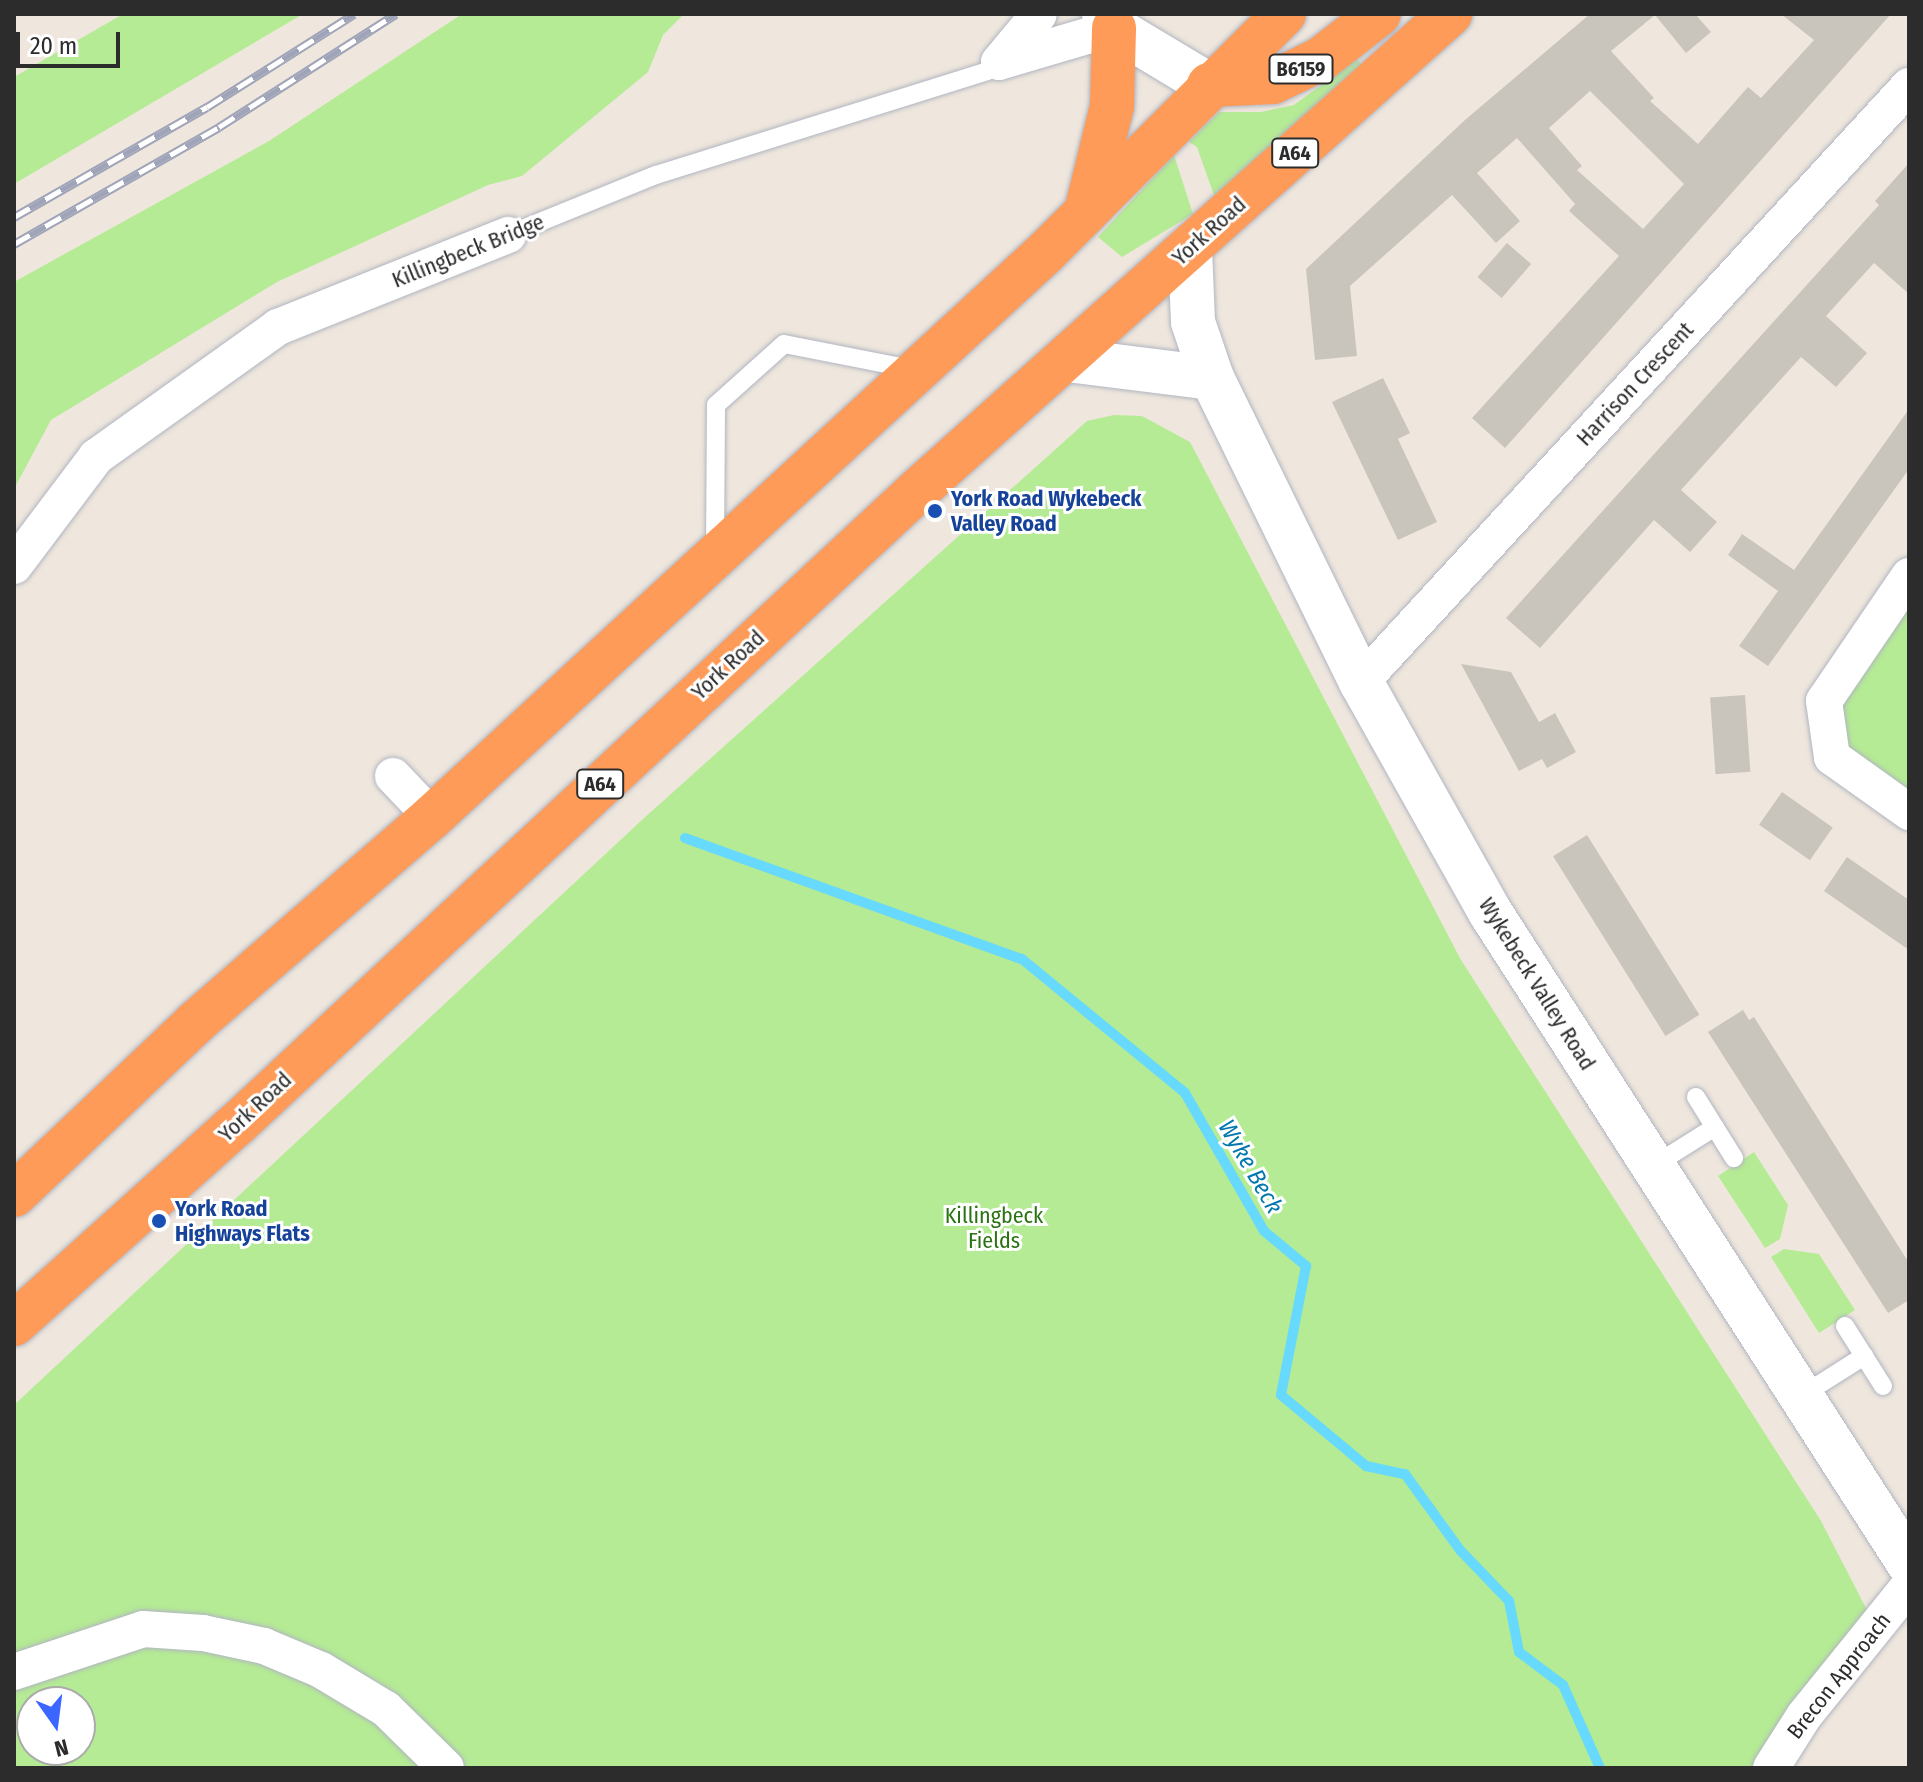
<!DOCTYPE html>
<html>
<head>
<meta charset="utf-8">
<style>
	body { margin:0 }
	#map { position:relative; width:1923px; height:1782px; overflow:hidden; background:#efe7dd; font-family:"Fira Sans Condensed",sans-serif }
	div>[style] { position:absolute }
	.green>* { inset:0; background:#b5eb94 }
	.stream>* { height:10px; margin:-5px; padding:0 5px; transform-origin:5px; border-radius:5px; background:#66d9fc }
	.building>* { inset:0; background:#cac5bc; transform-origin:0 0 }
	.roads { filter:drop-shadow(0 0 2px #b1b5c1) drop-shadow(0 0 2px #b1b5c1) }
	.lane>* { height:18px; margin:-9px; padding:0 9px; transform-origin:9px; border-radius:9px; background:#fff }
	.street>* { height:36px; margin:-18px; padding:0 18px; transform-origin:18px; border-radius:18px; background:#fff }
	.secondary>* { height:44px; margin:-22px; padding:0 22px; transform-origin:22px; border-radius:22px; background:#fff }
	.highway>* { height:44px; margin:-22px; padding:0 22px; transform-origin:22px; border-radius:22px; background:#ff9b59 }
	.rail>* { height:9px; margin-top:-4.5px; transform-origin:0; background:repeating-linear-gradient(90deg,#fff 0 18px,#9fa4b9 0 36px); box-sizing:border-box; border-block:2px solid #9fa4b9 }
	.dots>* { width:22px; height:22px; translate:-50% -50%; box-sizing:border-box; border:4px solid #fff; border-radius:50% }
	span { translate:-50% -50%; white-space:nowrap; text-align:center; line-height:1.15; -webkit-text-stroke:6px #fff; paint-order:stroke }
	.shield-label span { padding:2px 6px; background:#fff; border:2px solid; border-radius:6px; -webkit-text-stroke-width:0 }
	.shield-label { font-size:20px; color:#2c2c2c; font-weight:700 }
	.street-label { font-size:22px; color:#2c2c2c }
	.transit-label { font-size:22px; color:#164399; font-weight:700 }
	.left { translate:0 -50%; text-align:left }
	.park-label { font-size:22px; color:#2a7312 }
	.water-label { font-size:24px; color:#0077ad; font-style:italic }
	.frame { position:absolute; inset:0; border:16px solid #2c2c2c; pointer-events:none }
	.north { position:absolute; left:16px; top:1686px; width:80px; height:80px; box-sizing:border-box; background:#fff; border:2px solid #ababab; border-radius:50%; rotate:166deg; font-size:22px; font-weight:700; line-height:32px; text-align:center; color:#2c2c2c }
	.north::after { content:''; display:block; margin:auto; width:28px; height:36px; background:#3b66ff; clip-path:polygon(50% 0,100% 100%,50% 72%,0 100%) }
	.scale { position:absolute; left:16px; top:32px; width:104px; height:36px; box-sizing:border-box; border:4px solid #2c2c2c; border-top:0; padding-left:10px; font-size:24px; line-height:28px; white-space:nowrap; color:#2c2c2c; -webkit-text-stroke:6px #fff; paint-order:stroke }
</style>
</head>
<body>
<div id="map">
	<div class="green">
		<div style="clip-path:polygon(123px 14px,303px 14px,14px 184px,14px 77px)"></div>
		<div style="clip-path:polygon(462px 14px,684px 14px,663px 35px,648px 72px,522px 176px,488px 185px,277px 282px,51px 420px,14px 489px,14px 282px,269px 141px)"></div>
		<div style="clip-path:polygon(1357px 59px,1363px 66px,1216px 201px,1197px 147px,1189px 142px,1204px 126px,1219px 112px,1261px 112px,1294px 105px)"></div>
		<div style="clip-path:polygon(1174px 155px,1193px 214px,1122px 257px,1098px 237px)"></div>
		<div style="clip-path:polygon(evenodd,1114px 415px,1142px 416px,1190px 442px,1461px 960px,1821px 1521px,1867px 1610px,1752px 1768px,14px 1768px,14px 1405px,643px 819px,1087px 421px,1114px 415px,32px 1702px,80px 1702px,80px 1750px,32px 1750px,32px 1702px)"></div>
		<div style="clip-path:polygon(1909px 586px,1909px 812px,1832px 757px,1824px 701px)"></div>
		<div style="clip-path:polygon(1754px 1152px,1788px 1205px,1780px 1239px,1765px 1248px,1718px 1176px)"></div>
		<div style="clip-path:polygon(1784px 1249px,1819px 1254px,1855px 1310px,1819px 1333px,1771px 1257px)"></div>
	</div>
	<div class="stream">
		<div style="left:685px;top:838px;width:358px;rotate:19.8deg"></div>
		<div style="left:1022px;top:959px;width:211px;rotate:39.4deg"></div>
		<div style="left:1185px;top:1093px;width:159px;rotate:60.2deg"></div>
		<div style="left:1264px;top:1231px;width:55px;rotate:39.8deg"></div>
		<div style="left:1306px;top:1266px;width:131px;rotate:101deg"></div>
		<div style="left:1281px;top:1395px;width:111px;rotate:39.9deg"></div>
		<div style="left:1366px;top:1466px;width:40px;rotate:12deg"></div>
		<div style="left:1405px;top:1474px;width:94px;rotate:54.1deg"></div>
		<div style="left:1460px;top:1550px;width:71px;rotate:46.1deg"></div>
		<div style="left:1509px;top:1601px;width:52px;rotate:78.9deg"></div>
		<div style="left:1519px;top:1652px;width:55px;rotate:36.9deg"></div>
		<div style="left:1563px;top:1685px;width:91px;rotate:66deg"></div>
	</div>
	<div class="building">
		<div style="clip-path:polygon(evenodd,1590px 14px,1695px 14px,1711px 32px,1686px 53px,1655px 15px,1611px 51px,1654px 98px,1650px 101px,1698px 144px,1748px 87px,1761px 98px,1814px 40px,1781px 14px,1891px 14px,1505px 448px,1472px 418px,1619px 256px,1569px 211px,1575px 204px,1517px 138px,1477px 173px,1520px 221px,1496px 243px,1452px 195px,1350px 286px,1357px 356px,1315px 360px,1306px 269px,1465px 120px,1590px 14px,1590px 91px,1684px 184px,1643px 229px,1577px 170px,1582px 166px,1549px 128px,1590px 91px)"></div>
		<div style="clip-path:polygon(1909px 163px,1909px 294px,1874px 263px,1826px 316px,1867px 353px,1836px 387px,1801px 357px,1681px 490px,1717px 522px,1690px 552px,1654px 520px,1540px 648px,1506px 618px,1879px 205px,1875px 201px)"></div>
		<div style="left:1507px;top:243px;width:32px;height:45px;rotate:41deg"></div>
		<div style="clip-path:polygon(1383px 378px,1410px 433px,1398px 439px,1437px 522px,1398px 540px,1332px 402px)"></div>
		<div style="clip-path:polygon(1909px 409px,1909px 469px,1768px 666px,1739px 646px,1778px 591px,1728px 555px,1742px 534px,1794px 570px)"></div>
		<div style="clip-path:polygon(1461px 664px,1511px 672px,1539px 722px,1555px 713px,1576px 752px,1547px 768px,1542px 759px,1519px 771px)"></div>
		<div style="left:1745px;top:695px;width:77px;height:35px;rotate:86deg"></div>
		<div style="left:1782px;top:792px;width:62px;height:40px;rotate:35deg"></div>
		<div style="left:1587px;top:835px;width:212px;height:40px;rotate:58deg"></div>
		<div style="clip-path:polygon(1847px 857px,1909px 900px,1909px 950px,1824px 891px)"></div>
		<div style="clip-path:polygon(1743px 1010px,1749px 1020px,1754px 1017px,1909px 1263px,1909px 1300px,1888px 1313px,1708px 1032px)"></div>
	</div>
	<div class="roads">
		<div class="lane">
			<div style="left:508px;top:235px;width:160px;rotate:-22.1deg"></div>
			<div style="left:656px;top:175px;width:347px;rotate:-17.4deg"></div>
			<div style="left:987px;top:71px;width:15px;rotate:-37deg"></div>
			<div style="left:715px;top:550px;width:145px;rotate:-89.6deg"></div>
			<div style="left:716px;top:405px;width:91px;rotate:-41.9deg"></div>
			<div style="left:784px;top:344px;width:130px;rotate:11.1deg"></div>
			<div style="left:1696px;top:1097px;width:72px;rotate:58.1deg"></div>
			<div style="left:1653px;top:1166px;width:73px;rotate:-32.2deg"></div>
			<div style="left:1845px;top:1326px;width:71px;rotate:57.7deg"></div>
			<div style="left:1801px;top:1396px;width:75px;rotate:-32.4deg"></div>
		</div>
		<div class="street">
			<div style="left:999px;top:62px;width:120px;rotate:-16.5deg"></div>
			<div style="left:999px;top:62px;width:62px;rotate:-50.2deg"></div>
			<div style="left:14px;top:566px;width:136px;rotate:-53deg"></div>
			<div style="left:96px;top:457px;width:224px;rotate:-35.5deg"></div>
			<div style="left:278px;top:327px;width:248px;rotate:-21.8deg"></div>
			<div style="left:1909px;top:576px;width:151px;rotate:124.2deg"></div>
			<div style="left:1824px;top:701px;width:57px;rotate:81.9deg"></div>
			<div style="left:1832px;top:757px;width:95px;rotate:35.5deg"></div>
			<div style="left:1361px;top:682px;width:810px;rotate:-47.4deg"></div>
			<div style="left:393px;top:776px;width:57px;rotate:46.4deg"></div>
			<div style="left:14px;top:1672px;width:136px;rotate:-18.4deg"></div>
			<div style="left:143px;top:1629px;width:60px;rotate:3.8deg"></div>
			<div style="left:203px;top:1633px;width:62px;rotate:12deg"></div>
			<div style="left:264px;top:1646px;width:62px;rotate:22.8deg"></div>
			<div style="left:321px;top:1670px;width:76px;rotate:31deg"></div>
			<div style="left:386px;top:1709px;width:84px;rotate:44.5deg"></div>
			<div style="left:1771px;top:1768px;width:62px;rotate:-57.6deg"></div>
			<div style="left:1804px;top:1716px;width:167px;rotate:-51.1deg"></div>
		</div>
		<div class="secondary">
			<div style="left:1104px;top:14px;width:17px;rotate:54deg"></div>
			<div style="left:1114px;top:28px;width:111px;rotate:31deg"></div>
			<div style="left:1190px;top:248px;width:74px;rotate:87.7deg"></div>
			<div style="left:1193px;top:322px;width:59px;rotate:71.3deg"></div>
			<div style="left:1212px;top:378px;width:339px;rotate:63.9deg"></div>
			<div style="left:1361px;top:682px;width:264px;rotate:60.7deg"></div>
			<div style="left:1490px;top:912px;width:775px;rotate:57.27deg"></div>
			<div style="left:1067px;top:360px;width:146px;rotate:7.1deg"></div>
		</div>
		<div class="highway">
			<div style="left:1209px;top:85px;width:64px;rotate:-2.7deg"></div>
			<div style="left:1273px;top:82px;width:53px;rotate:-25.6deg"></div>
			<div style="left:1321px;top:59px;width:73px;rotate:-37.8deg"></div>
			<div style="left:1086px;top:212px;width:109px;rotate:-76.2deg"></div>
			<div style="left:1112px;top:106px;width:78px;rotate:-88.5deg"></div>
			<div style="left:14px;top:1195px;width:250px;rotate:-43.5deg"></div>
			<div style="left:195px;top:1023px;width:314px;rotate:-41deg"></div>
			<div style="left:432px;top:817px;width:833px;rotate:-42.62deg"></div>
			<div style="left:1045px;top:253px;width:338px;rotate:-45deg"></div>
			<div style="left:14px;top:1324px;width:298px;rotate:-41.9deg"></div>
			<div style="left:236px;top:1125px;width:929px;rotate:-42.95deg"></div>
			<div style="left:916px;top:492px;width:717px;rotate:-41.83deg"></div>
		</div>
	</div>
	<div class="rail">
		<div style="left:14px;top:217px;width:222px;rotate:-29.7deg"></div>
		<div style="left:207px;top:107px;width:174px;rotate:-32.3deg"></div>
		<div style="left:14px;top:244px;width:236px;rotate:-29.7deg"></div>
		<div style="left:219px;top:127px;width:210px;rotate:-32.6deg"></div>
	</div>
	<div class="dots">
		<div style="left:935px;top:511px;background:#1a4fb4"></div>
		<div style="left:159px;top:1221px;background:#1a4fb4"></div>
	</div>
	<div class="shield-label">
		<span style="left:1301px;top:69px">B6159</span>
		<span style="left:1295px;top:153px">A64</span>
		<span style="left:600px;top:784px">A64</span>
	</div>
	<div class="street-label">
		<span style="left:1209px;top:231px;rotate:-42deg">York Road</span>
		<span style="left:468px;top:251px;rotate:-22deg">Killingbeck Bridge</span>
		<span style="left:1635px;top:384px;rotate:-47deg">Harrison Crescent</span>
		<span style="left:728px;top:665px;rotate:-43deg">York Road</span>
		<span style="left:1537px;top:984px;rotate:58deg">Wykebeck Valley Road</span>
		<span style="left:255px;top:1107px;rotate:-43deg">York Road</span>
		<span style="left:1839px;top:1676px;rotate:-52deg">Brecon Approach</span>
	</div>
	<div class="transit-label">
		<span class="left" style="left:951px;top:511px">York Road Wykebeck<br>Valley Road</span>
		<span class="left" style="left:175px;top:1221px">York Road<br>Highways Flats</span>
	</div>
	<div class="park-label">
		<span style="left:994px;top:1228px">Killingbeck<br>Fields</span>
	</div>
	<div class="water-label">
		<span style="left:1250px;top:1167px;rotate:60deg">Wyke Beck</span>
	</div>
	<div class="frame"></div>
	<div class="north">N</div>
	<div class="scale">20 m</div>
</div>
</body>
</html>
